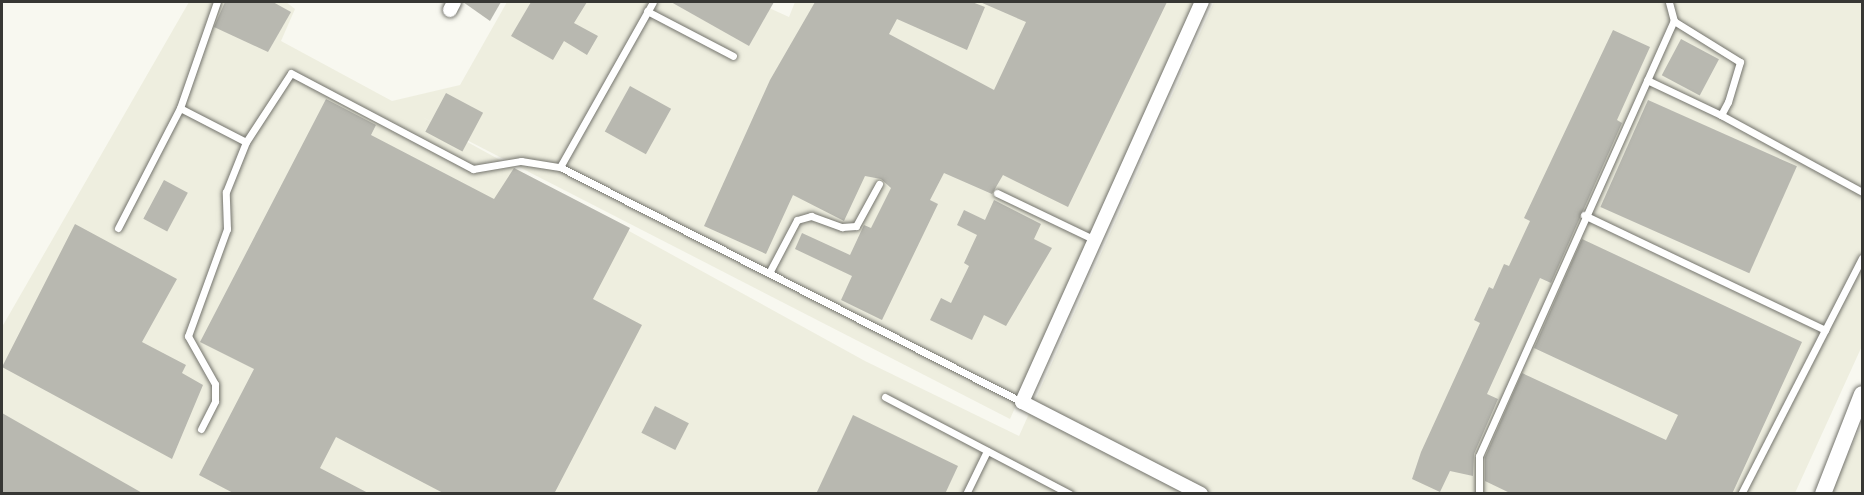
<!DOCTYPE html>
<html>
<head>
<meta charset="utf-8">
<style>
	body { margin:0 }
	#map { position:relative; width:1864px; height:495px; overflow:hidden; background:#f8f8f0; font-family:"Fira Sans",sans-serif }
	div>[style] { position:absolute }
	.built>* { inset:0; background:#eeeedf }
	.building>* { inset:0; background:#b8b8b0; transform-origin:0 0 }
	.roads { filter:drop-shadow(0 0 2px #74746d) drop-shadow(0 0 2px #74746d) }
	.service>* { height:7px; margin:-3.5px; padding:0 3.5px; transform-origin:3.5px; border-radius:3.5px; background:#fff }
	.minor>* { height:14px; margin:-7px; padding:0 7px; transform-origin:7px; border-radius:7px; background:#fff }
	.tertiary>* { height:16px; margin:-8px; padding:0 8px; transform-origin:8px; border-radius:8px; background:#fff }
	span { translate:-50% -50%; white-space:nowrap; text-align:center; line-height:1.15; -webkit-text-stroke:6px #f8f8f0; paint-order:stroke }
	.frame { position:absolute; inset:0; border:3px solid #373734; pointer-events:none }
</style>
</head>
<body>
<div id="map">
	<div class="built">
		<div style="clip-path:polygon(189px 2px,286px 2px,295px 9px,281px 41px,392px 101px,460px 85px,507px 2px,756px 2px,789px 17px,795px 2px,1195px 2px,1010px 419px,422px 117px,865px 361px,1019px 436px,1214px 2px,1862px 2px,1862px 346px,1795px 493px,2px 494px,2px 327px)"></div>
		<div style="clip-path:polygon(1862px 424px,1862px 493px,1830px 493px)"></div>
	</div>
	<div class="building">
		<div style="clip-path:polygon(225px 2px,273px 2px,291px 12px,268px 52px,214px 27px)"></div>
		<div style="clip-path:polygon(463px 2px,501px 2px,490px 21px)"></div>
		<div style="clip-path:polygon(531px 2px,587px 2px,574px 23px,598px 36px,587px 55px,564px 41px,553px 60px,511px 36px)"></div>
		<div style="clip-path:polygon(671px 2px,774px 2px,749px 46px)"></div>
		<div style="clip-path:polygon(815px 2px,972px 2px,985px 7px,967px 50px,897px 19px,889px 34px,994px 90px,1026px 22px,980px 2px,1167px 2px,1068px 207px,1003px 175px,992px 194px,944px 173px,930px 200px,938px 204px,882px 320px,841px 300px,852px 276px,795px 249px,802px 233px,850px 255px,864px 225px,871px 228px,891px 188px,881px 179px,865px 176px,844px 221px,793px 195px,766px 254px,704px 226px,770px 80px)"></div>
		<div style="clip-path:polygon(1613px 30px,1650px 47px,1617px 120px,1622px 123px,1551px 283px,1540px 278px,1487px 394px,1498px 399px,1474px 454px,1473px 476px,1450px 471px,1440px 492px,1412px 479px,1421px 452px,1480px 323px,1474px 320px,1489px 287px,1493px 289px,1504px 264px,1509px 266px,1530px 221px,1524px 218px)"></div>
		<div style="left:1681px;top:39px;width:43px;height:41px;rotate:28deg"></div>
		<div style="left:630px;top:86px;width:47px;height:52px;rotate:29deg"></div>
		<div style="left:446px;top:93px;width:42px;height:44px;rotate:28deg"></div>
		<div style="clip-path:polygon(326px 99px,376px 125px,371px 135px,494px 199px,514px 168px,630px 228px,593px 299px,642px 325px,554px 494px,445px 494px,336px 437px,320px 468px,370px 494px,235px 494px,199px 475px,254px 369px,200px 342px)"></div>
		<div style="left:1648px;top:100px;width:163px;height:117px;rotate:24deg"></div>
		<div style="left:164px;top:180px;width:27px;height:44px;rotate:28deg"></div>
		<div style="clip-path:polygon(994px 200px,1041px 224px,1034px 239px,1052px 248px,1006px 326px,984px 315px,972px 340px,930px 320px,941px 298px,951px 303px,969px 266px,964px 263px,977px 235px,957px 225px,964px 210px,985px 220px)"></div>
		<div style="clip-path:polygon(75px 224px,177px 279px,142px 342px,186px 365px,182px 373px,203px 385px,172px 459px,2px 367px)"></div>
		<div style="clip-path:polygon(1582px 239px,1802px 342px,1732px 494px,1512px 494px,1485px 481px,1485px 457px,1522px 373px,1666px 440px,1678px 415px,1534px 348px)"></div>
		<div style="left:655px;top:406px;width:38px;height:30px;rotate:27deg"></div>
		<div style="clip-path:polygon(2px 413px,144px 494px,2px 494px)"></div>
		<div style="clip-path:polygon(853px 415px,958px 466px,945px 494px,816px 494px)"></div>
	</div>
	<div class="roads">
		<div class="service">
			<div style="left:647px;top:11px;width:97px;rotate:27.6deg"></div>
			<div style="left:1647px;top:80px;width:82px;rotate:25.3deg"></div>
			<div style="left:1721px;top:115px;width:15px;rotate:-62deg"></div>
			<div style="left:1728px;top:102px;width:42px;rotate:-73.3deg"></div>
			<div style="left:1740px;top:62px;width:78px;rotate:-148.2deg"></div>
			<div style="left:180px;top:108px;width:74px;rotate:27.3deg"></div>
			<div style="left:1721px;top:115px;width:161px;rotate:28.6deg"></div>
			<div style="left:560px;top:167px;width:189px;rotate:-60.6deg"></div>
			<div style="left:997px;top:193px;width:109px;rotate:25.6deg"></div>
			<div style="left:1584px;top:215px;width:267px;rotate:25.5deg"></div>
			<div style="left:1825px;top:330px;width:184px;rotate:117.1deg"></div>
			<div style="left:118px;top:228px;width:135px;rotate:-62.7deg"></div>
			<div style="left:180px;top:108px;width:112px;rotate:-70.8deg"></div>
			<div style="left:769px;top:273px;width:60px;rotate:-62.2deg"></div>
			<div style="left:797px;top:220px;width:15px;rotate:-16deg"></div>
			<div style="left:811px;top:216px;width:33px;rotate:20deg"></div>
			<div style="left:842px;top:227px;width:14px;rotate:-4deg"></div>
			<div style="left:856px;top:226px;width:48px;rotate:-61.3deg"></div>
			<div style="left:1825px;top:330px;width:81px;rotate:-62.8deg"></div>
			<div style="left:885px;top:397px;width:209px;rotate:27.7deg"></div>
			<div style="left:201px;top:429px;width:31px;rotate:-63deg"></div>
			<div style="left:215px;top:401px;width:17px;rotate:-90deg"></div>
			<div style="left:215px;top:384px;width:55px;rotate:-119.4deg"></div>
			<div style="left:188px;top:336px;width:114px;rotate:-70deg"></div>
			<div style="left:227px;top:229px;width:37px;rotate:-92deg"></div>
			<div style="left:226px;top:192px;width:54px;rotate:-68.2deg"></div>
			<div style="left:246px;top:142px;width:82px;rotate:-56.9deg"></div>
			<div style="left:291px;top:73px;width:206px;rotate:27.8deg"></div>
			<div style="left:473px;top:169px;width:49px;rotate:-9.5deg"></div>
			<div style="left:521px;top:161px;width:39px;rotate:9deg"></div>
			<div style="left:560px;top:167px;width:518px;rotate:26.96deg"></div>
			<div style="left:966px;top:494px;width:48px;rotate:-64deg"></div>
			<div style="left:1479px;top:494px;width:38px;rotate:-90deg"></div>
			<div style="left:1479px;top:456px;width:477px;rotate:-65.9deg"></div>
			<div style="left:1674px;top:21px;width:20px;rotate:-105deg"></div>
		</div>
		<div class="minor">
			<div style="left:450px;top:10px;width:9px;rotate:-63deg"></div>
			<div style="left:1201px;top:494px;width:201px;rotate:-152.8deg"></div>
			<div style="left:1022px;top:402px;width:439px;rotate:-65.8deg"></div>
		</div>
		<div class="tertiary">
			<div style="left:1823px;top:494px;width:107px;rotate:-68.7deg"></div>
		</div>
	</div>
	<div class="frame"></div>
</div>
</body>
</html>
